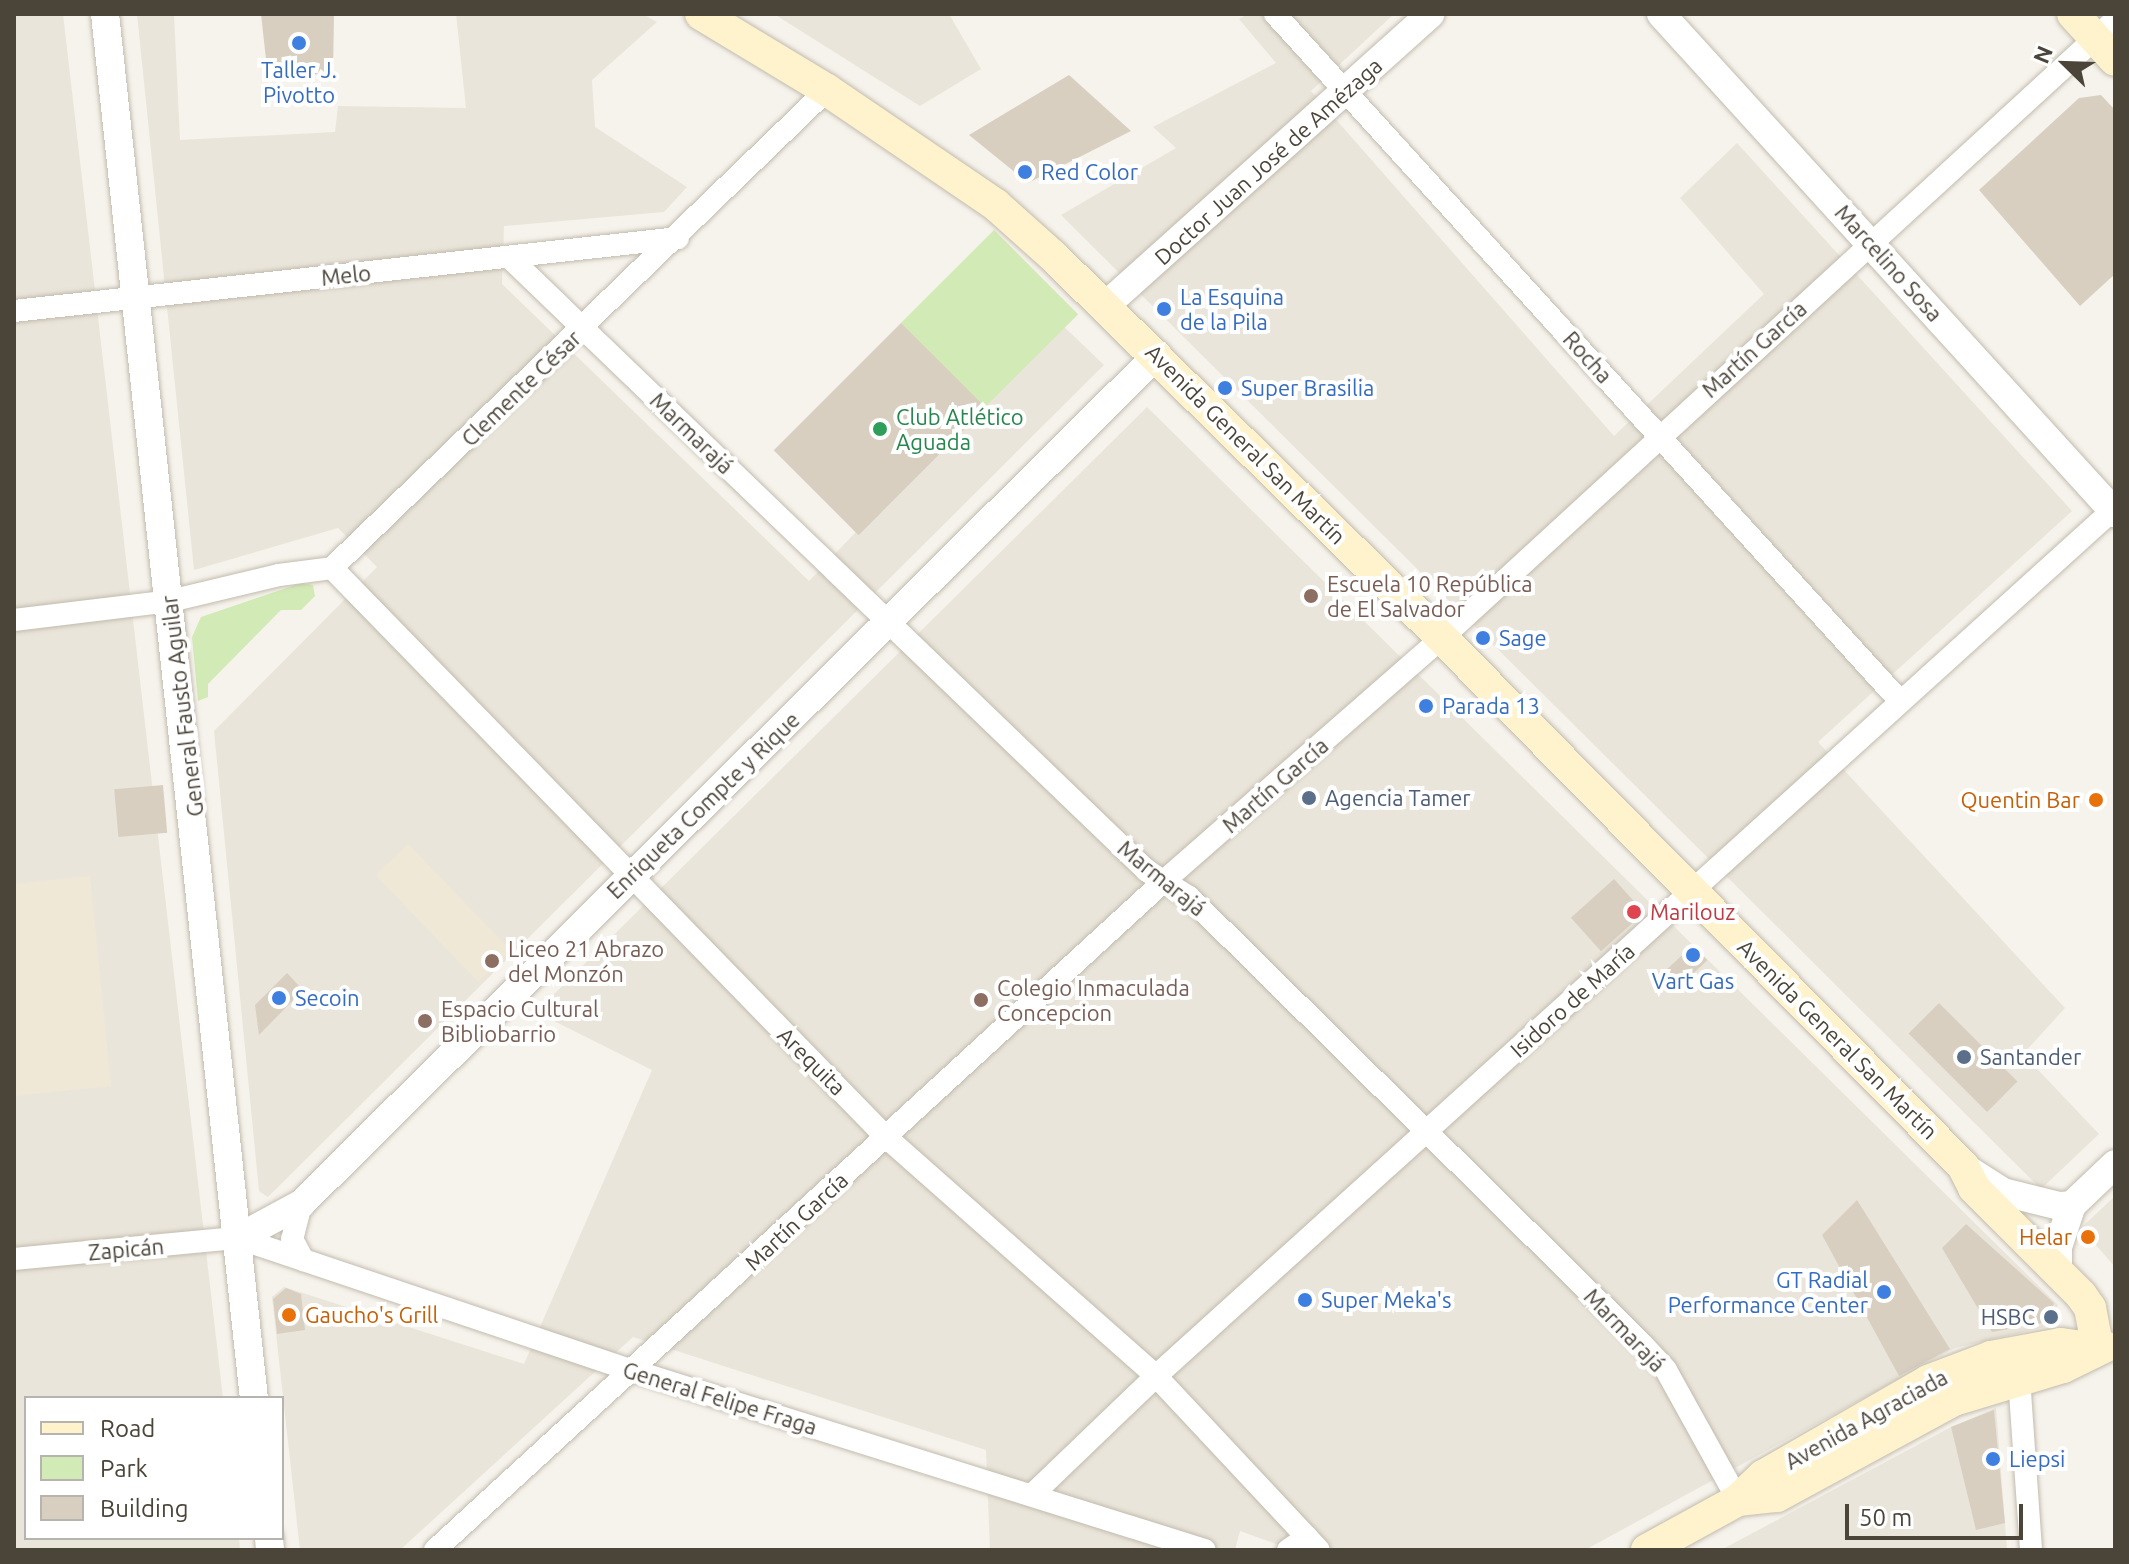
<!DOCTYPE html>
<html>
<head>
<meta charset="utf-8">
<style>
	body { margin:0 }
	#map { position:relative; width:2129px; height:1564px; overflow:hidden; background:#f6f3ec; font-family:Ubuntu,sans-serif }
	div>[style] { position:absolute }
	.residential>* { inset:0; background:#eae5da }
	.education>* { inset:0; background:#efe8d6; transform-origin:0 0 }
	.green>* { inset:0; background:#d2eab5; transform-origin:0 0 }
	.building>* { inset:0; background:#d8cfc1; transform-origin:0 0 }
	.roads { filter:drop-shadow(0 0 2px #c2bbae) drop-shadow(0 0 2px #c2bbae) }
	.minor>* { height:22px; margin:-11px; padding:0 11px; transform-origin:11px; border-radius:11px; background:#fff }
	.tertiary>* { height:28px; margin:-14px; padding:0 14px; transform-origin:14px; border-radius:14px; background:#fff }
	.secondary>* { height:32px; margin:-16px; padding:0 16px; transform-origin:16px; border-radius:16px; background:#fff3cd }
	.dots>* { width:22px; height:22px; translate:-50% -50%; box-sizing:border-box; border:4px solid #fff; border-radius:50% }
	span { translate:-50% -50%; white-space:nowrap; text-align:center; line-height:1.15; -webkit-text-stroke:8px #fff; paint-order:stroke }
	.shop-label { font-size:22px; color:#366cbe }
	.left { translate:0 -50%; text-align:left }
	.right { translate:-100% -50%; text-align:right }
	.street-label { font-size:22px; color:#4b4439 }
	.leisure-label { font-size:22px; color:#27864d }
	.education-label { font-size:22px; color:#785e54 }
	.service-label { font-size:22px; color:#4e5e75 }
	.food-label { font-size:22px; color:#c56008 }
	.health-label { font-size:22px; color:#be3a42 }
	.frame { position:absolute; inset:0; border:16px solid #4b4439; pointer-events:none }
	.legend { position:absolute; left:24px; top:1396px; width:260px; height:144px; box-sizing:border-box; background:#fff; border:2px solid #b7b4b0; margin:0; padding:10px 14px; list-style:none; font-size:24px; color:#4b4439 }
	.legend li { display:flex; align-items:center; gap:16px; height:40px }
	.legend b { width:40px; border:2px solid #b7b4b0 }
	.north { position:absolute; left:2025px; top:24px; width:80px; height:80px; -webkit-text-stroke:6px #fff; paint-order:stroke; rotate:293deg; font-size:22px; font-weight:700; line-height:32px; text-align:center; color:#4b4439 }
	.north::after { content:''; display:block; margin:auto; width:28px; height:36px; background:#4b4439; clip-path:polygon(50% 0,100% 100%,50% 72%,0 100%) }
	.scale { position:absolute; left:1845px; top:1504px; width:178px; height:36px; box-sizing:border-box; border:4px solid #4b4439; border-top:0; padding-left:10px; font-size:24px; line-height:28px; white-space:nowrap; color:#4b4439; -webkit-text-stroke:6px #fff; paint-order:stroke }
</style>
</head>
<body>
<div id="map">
	<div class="residential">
		<div style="clip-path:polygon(14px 14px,63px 14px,223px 1398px,26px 1398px,26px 1538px,239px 1538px,240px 1550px,14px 1550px)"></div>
		<div style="clip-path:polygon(137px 14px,174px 14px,180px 140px,335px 132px,338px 106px,466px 108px,456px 14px,643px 14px,657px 22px,592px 80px,595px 127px,687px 187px,664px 212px,504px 226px,502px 284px,809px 581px,1058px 321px,1104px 365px,268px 1197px,259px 1191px,214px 731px,377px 567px,338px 528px,194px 570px)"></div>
		<div style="clip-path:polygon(774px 14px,949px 14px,981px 69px,920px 106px)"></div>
		<div style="clip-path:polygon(1248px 14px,1394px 14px,1311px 91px,1614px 436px,1764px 294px,1680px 198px,1737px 143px,2072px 511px,1818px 742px,2065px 1008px,2023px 1054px,2099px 1134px,2041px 1189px,1061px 215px,1176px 148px,1153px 127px,1276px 63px,1239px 19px)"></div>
		<div style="clip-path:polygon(1147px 407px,2058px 1305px,2049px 1326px,1955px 1348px,1585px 1550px,1293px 1550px,1240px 1531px,1235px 1550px,990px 1550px,986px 1450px,633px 1337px,400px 1550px,300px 1550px,272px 1297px,284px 1287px,524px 1364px,652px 1070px,536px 1012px)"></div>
		<div style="clip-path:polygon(2115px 1196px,2115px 1267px,2081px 1228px)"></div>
		<div style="clip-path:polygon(1996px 1408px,2007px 1550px,1721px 1550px,1951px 1427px)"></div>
	</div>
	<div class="education">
		<div style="left:408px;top:844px;width:148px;height:45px;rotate:46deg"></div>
		<div style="clip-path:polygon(90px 876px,111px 1086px,14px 1096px,14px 884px)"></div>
	</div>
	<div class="green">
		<div style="left:994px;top:230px;width:119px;height:132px;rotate:45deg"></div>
		<div style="clip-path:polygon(301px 583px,313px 585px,315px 596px,301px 610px,281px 610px,208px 684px,208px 697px,198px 701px,192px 637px,201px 617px)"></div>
	</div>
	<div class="building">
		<div style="clip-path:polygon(261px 14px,334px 14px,333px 73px,268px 78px)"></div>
		<div style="clip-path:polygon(1069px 75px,1131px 131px,1028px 183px,969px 135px)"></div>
		<div style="clip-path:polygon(2101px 95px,2115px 110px,2115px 274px,2080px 306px,1979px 190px,2079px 98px)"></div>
		<div style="left:901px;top:323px;width:120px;height:180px;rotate:45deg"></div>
		<div style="left:163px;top:785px;width:48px;height:49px;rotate:85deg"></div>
		<div style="left:1614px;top:879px;width:45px;height:58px;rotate:48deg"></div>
		<div style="left:1693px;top:945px;width:21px;height:41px;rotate:47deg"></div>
		<div style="clip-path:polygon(287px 973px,303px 990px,259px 1035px,255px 1005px)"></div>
		<div style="left:1939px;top:1003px;width:111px;height:43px;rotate:45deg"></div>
		<div style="clip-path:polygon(1857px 1200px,1950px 1349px,1899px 1376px,1822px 1235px)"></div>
		<div style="clip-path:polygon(1966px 1224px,2054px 1303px,2048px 1322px,1992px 1332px,1942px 1248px)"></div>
		<div style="clip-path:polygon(286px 1288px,301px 1294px,305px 1330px,277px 1334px,273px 1299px)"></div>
		<div style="clip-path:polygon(1994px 1410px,2005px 1523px,1976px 1530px,1951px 1427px)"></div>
	</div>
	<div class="roads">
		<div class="minor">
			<div style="left:1275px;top:14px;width:927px;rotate:47.71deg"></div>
			<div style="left:509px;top:257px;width:885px;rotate:43.9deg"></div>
			<div style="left:1147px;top:871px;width:49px;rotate:31.8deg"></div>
			<div style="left:1189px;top:897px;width:636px;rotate:44.62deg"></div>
			<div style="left:1642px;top:1344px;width:35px;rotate:47deg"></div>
			<div style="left:1666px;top:1370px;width:149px;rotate:61deg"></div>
			<div style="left:14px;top:311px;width:668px;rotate:-6.27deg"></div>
			<div style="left:332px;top:568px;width:794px;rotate:45.77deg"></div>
			<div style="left:886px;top:1137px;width:361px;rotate:41.5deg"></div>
			<div style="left:1156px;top:1376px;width:238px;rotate:46.9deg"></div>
			<div style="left:14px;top:620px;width:157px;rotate:-6.9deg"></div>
			<div style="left:170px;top:601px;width:112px;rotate:-13.4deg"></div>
			<div style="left:279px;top:575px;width:53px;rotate:-7.5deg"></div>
			<div style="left:332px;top:568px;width:688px;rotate:-44deg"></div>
			<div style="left:301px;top:1204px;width:36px;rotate:104deg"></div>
			<div style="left:292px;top:1239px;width:24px;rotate:62deg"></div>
			<div style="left:14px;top:1259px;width:225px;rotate:-5.4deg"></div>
			<div style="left:238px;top:1238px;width:418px;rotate:18.6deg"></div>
			<div style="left:634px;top:1371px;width:598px;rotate:17.41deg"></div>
			<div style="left:2019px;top:1378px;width:172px;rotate:86deg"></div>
			<div style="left:1032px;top:1495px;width:172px;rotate:-43.8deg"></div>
			<div style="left:1156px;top:1376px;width:1293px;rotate:-42.15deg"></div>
			<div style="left:435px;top:1550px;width:989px;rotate:-42.54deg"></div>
			<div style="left:1164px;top:881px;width:369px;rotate:-41.2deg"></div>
			<div style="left:1442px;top:638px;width:914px;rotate:-42.56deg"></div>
			<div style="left:1288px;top:1550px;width:23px;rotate:-34deg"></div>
		</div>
		<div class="tertiary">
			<div style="left:105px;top:14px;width:1392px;rotate:83.86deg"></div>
			<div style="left:1661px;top:14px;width:675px;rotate:47.7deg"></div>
			<div style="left:1105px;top:306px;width:437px;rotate:-41.9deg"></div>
			<div style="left:1967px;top:1169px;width:43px;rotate:32.6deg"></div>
			<div style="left:2003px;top:1192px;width:58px;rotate:14deg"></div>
			<div style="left:2059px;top:1206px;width:13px;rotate:-4deg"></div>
			<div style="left:2072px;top:1205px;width:59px;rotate:-43.6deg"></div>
			<div style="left:238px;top:1238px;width:72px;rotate:-28.4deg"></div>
			<div style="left:301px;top:1204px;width:1206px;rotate:-44.76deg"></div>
			<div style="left:2058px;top:1269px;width:22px;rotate:-90deg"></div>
			<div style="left:2058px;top:1247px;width:44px;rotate:-71.6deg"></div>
			<div style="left:269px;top:1538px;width:12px;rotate:85deg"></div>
		</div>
		<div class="secondary">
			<div style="left:701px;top:14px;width:147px;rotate:31.1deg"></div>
			<div style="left:827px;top:90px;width:204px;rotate:34.2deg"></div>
			<div style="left:996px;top:205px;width:76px;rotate:41.8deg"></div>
			<div style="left:1053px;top:256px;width:545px;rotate:44.48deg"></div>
			<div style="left:1442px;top:638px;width:742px;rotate:45.38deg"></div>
			<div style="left:1963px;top:1166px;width:25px;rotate:63deg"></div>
			<div style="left:1974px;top:1188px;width:151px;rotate:45deg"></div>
			<div style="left:2081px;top:1295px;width:16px;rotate:55deg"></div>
			<div style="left:2090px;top:1308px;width:42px;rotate:79deg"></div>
			<div style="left:2073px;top:14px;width:62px;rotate:47.6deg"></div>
			<div style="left:1738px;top:1500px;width:39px;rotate:-6deg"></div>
			<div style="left:1777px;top:1496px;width:201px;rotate:-28.5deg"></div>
			<div style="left:1954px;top:1400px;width:114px;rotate:-16.8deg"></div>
			<div style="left:2063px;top:1367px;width:46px;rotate:-26deg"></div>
			<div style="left:1647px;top:1550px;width:104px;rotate:-28.8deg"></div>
			<div style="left:1738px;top:1500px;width:35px;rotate:-44deg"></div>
			<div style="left:1763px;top:1476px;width:190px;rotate:-29.9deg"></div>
			<div style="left:1928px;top:1381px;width:67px;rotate:-20.9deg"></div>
			<div style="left:1991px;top:1357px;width:71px;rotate:-10.5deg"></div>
			<div style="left:2061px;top:1344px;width:37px;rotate:8deg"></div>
		</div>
	</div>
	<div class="dots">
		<div style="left:299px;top:43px;background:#3f7fe0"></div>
		<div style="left:1025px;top:172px;background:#3f7fe0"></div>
		<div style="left:1164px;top:309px;background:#3f7fe0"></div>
		<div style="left:1225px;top:388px;background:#3f7fe0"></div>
		<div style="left:880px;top:429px;background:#2e9e5b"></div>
		<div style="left:1311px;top:596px;background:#8d6e63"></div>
		<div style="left:1483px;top:638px;background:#3f7fe0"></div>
		<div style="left:1426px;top:706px;background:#3f7fe0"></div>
		<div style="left:1309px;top:798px;background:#5c6f8a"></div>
		<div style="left:2096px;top:800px;background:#e8710a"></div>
		<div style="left:1634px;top:912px;background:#e0444e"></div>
		<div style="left:1693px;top:955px;background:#3f7fe0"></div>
		<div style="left:492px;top:961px;background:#8d6e63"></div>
		<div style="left:279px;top:998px;background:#3f7fe0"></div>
		<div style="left:981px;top:1000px;background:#8d6e63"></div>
		<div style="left:425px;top:1021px;background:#8d6e63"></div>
		<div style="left:1964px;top:1057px;background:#5c6f8a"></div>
		<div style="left:2088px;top:1237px;background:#e8710a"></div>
		<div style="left:1884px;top:1292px;background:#3f7fe0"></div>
		<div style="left:1305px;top:1300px;background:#3f7fe0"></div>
		<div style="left:289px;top:1315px;background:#e8710a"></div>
		<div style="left:2051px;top:1317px;background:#5c6f8a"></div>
		<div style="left:1993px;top:1459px;background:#3f7fe0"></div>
	</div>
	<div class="shop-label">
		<span style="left:299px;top:82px">Taller J.<br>Pivotto</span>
		<span class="left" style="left:1041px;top:172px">Red Color</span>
		<span class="left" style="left:1180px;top:309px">La Esquina<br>de la Pila</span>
		<span class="left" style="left:1241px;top:388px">Super Brasilia</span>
		<span class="left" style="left:1499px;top:638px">Sage</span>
		<span class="left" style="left:1442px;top:706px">Parada 13</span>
		<span style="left:1693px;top:981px">Vart Gas</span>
		<span class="left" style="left:295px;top:998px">Secoin</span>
		<span class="right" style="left:1868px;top:1292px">GT Radial<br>Performance Center</span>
		<span class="left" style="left:1321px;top:1300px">Super Meka's</span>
		<span class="left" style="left:2009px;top:1459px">Liepsi</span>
	</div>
	<div class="street-label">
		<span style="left:1268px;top:161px;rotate:-42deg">Doctor Juan José de Amézaga</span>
		<span style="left:1889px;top:263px;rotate:48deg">Marcelino Sosa</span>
		<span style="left:346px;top:275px;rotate:-6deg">Melo</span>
		<span style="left:1754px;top:349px;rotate:-42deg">Martín García</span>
		<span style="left:1588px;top:357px;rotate:48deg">Rocha</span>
		<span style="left:521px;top:388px;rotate:-44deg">Clemente César</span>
		<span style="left:692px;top:433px;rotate:44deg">Marmarajá</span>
		<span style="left:1246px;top:444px;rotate:45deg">Avenida General San Martín</span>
		<span style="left:182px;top:706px;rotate:-97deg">General Fausto Aguilar</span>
		<span style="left:1275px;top:785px;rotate:-41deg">Martín García</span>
		<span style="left:703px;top:805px;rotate:-44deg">Enriqueta Compte y Rique</span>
		<span style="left:1162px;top:878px;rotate:39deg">Marmarajá</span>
		<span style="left:1572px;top:1000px;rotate:-42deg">Isidoro de María</span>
		<span style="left:1838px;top:1039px;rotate:45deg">Avenida General San Martín</span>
		<span style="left:812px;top:1061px;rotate:45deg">Arequita</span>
		<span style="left:796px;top:1221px;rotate:-43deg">Martín García</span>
		<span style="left:126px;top:1249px;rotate:-5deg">Zapicán</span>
		<span style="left:1625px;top:1330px;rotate:46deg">Marmarajá</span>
		<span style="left:720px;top:1398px;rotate:17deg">General Felipe Fraga</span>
		<span style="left:1866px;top:1419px;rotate:-29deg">Avenida Agraciada</span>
	</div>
	<div class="leisure-label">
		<span class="left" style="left:896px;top:429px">Club Atlético<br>Aguada</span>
	</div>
	<div class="education-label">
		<span class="left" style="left:1327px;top:596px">Escuela 10 República<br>de El Salvador</span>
		<span class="left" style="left:508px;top:961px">Liceo 21 Abrazo<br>del Monzón</span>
		<span class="left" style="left:997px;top:1000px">Colegio Inmaculada<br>Concepcion</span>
		<span class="left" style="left:441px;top:1021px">Espacio Cultural<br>Bibliobarrio</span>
	</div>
	<div class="service-label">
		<span class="left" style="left:1325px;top:798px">Agencia Tamer</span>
		<span class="left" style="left:1980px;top:1057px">Santander</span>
		<span class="right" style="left:2035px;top:1317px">HSBC</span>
	</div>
	<div class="food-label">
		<span class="right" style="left:2080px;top:800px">Quentin Bar</span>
		<span class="right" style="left:2072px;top:1237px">Helar</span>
		<span class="left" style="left:305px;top:1315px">Gaucho's Grill</span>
	</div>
	<div class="health-label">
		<span class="left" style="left:1650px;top:912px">Marilouz</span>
	</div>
	<div class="frame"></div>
	<ul class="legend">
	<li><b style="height:10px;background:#fff3cd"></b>Road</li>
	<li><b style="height:22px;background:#d2eab5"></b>Park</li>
	<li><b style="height:22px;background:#d8cfc1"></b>Building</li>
	</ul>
	<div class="north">N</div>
	<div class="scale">50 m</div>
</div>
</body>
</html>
